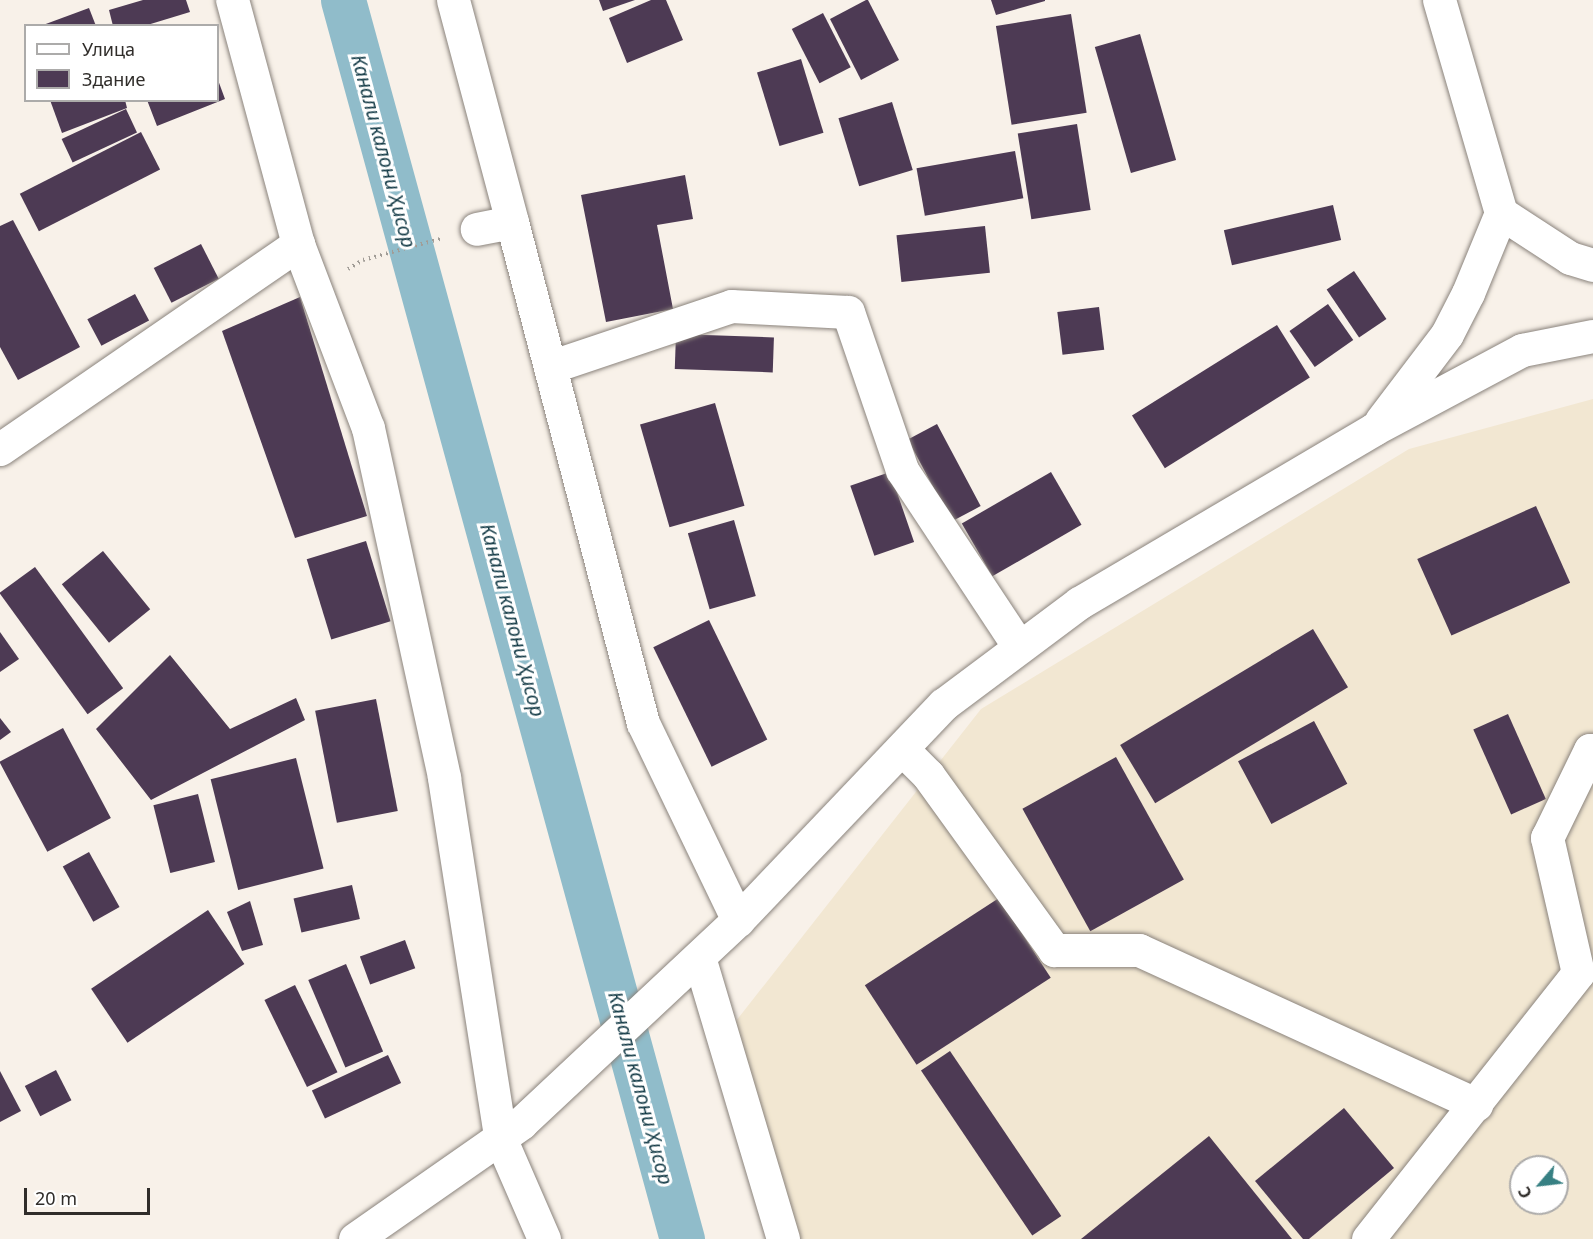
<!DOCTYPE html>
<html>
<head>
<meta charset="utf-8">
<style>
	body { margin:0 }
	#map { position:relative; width:1593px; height:1239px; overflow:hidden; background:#f8f1e9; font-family:"Noto Sans",sans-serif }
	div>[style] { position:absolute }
	.industrial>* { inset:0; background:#f2e7d2 }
	.canal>* { height:45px; margin:-22.5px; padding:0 22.5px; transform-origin:22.5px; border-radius:22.5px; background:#90bcca }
	.building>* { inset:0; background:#4d3a54; transform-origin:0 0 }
	.path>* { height:4px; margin-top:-2px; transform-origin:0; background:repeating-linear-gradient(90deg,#a19c96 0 1.5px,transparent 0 6px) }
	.roads { filter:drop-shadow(0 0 2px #8a837c) drop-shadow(0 0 2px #8a837c) }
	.minor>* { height:33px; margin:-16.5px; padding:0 16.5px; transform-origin:16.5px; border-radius:16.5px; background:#fff }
	.major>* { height:33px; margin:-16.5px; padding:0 16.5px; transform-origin:16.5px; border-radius:16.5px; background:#fff }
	span { translate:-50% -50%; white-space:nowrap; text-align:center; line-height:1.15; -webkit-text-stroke:6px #fff; paint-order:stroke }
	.water-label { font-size:20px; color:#133a46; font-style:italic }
	.legend { position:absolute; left:24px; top:24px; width:195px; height:78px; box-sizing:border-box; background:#fff; border:2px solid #acabaa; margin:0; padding:8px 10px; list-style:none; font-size:18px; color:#302d2a }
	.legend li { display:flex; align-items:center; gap:12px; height:30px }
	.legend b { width:30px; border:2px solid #acabaa }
	.north { position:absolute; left:1509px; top:1155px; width:60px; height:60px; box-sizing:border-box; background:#fff; border:2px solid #acabaa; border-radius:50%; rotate:242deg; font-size:16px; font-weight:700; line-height:24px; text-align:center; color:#302d2a }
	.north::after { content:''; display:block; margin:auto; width:21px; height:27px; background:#378083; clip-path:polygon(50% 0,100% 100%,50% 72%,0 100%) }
	.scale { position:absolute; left:24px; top:1188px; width:126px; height:27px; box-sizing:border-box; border:3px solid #302d2a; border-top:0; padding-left:8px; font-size:18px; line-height:21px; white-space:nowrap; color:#302d2a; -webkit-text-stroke:4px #fff; paint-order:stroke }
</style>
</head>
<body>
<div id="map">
	<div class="industrial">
		<div style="clip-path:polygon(evenodd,1593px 399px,1593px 1239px,792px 1239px,736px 1021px,981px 709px,1409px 449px,1593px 399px,1521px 1167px,1557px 1167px,1557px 1203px,1521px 1203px,1521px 1167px)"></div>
	</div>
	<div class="canal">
		<div style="left:343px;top:0;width:1285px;rotate:74.7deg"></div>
	</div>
	<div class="building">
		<div style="clip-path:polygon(143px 0,186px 0,190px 12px,144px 26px,113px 26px,109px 10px)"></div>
		<div style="clip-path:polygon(599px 0,635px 0,603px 11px)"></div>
		<div style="clip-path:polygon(651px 0,666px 0,683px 40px,627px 63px,609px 18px)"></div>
		<div style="clip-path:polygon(866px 0,868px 0,899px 60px,861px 80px,830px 19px)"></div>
		<div style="clip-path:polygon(991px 0,1045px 0,1045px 1px,996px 15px)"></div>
		<div style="clip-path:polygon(89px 8px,96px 26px,43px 26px,43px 25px)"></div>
		<div style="left:823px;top:13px;width:61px;height:35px;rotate:63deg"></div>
		<div style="left:1071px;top:14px;width:100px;height:76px;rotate:81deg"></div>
		<div style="left:1140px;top:34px;width:131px;height:47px;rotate:74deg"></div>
		<div style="left:801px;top:59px;width:77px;height:46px;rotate:73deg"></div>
		<div style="clip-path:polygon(218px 80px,225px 99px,157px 126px,147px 100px,218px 100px)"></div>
		<div style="clip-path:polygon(50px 100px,125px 100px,127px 108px,62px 133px)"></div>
		<div style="left:892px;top:102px;width:71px;height:56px;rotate:73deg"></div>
		<div style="left:126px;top:109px;width:26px;height:71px;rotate:65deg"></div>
		<div style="left:1077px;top:124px;width:87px;height:60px;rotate:81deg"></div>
		<div style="left:141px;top:132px;width:42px;height:136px;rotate:63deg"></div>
		<div style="left:1015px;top:151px;width:48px;height:100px;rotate:80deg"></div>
		<div style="clip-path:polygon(685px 175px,693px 219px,657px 225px,673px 309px,606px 322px,581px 195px)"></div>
		<div style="left:1333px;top:205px;width:36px;height:112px;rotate:77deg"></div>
		<div style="clip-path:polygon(13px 220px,80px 347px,18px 380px,0 347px,0 226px)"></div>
		<div style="left:985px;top:226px;width:47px;height:89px;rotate:84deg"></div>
		<div style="left:201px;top:244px;width:39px;height:53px;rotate:63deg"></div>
		<div style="left:1354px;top:271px;width:58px;height:33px;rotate:56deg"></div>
		<div style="left:135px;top:294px;width:30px;height:54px;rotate:62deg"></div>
		<div style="clip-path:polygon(300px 297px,367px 516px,295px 538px,222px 331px)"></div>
		<div style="left:1328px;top:304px;width:44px;height:47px;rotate:55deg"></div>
		<div style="left:1099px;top:307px;width:43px;height:42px;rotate:83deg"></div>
		<div style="left:1277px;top:325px;width:62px;height:171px;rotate:58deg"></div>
		<div style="left:676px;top:334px;width:98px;height:35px;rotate:2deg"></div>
		<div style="left:715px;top:403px;width:107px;height:78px;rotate:74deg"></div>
		<div style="left:937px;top:424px;width:93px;height:33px;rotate:62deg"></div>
		<div style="left:890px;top:472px;width:74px;height:42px;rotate:71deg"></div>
		<div style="left:1051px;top:472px;width:61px;height:103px;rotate:60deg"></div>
		<div style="left:1536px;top:506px;width:84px;height:130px;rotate:66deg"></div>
		<div style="left:734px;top:520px;width:79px;height:48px;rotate:74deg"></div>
		<div style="left:366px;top:541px;width:84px;height:62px;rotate:73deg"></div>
		<div style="left:103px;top:551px;width:75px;height:53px;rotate:51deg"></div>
		<div style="left:35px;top:567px;width:150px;height:44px;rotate:54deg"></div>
		<div style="left:709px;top:620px;width:133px;height:62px;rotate:64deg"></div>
		<div style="left:1313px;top:629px;width:68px;height:225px;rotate:59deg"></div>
		<div style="clip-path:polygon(0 632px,19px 659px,0 672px)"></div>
		<div style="clip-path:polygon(170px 655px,230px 729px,296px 698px,305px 720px,151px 800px,96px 729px)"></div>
		<div style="left:376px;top:699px;width:114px;height:62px;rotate:79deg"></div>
		<div style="left:1508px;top:714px;width:93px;height:38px;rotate:66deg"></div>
		<div style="clip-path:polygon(0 718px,11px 732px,0 740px)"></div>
		<div style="left:1314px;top:721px;width:71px;height:86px;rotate:62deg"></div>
		<div style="left:63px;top:728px;width:102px;height:72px;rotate:62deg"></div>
		<div style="left:1116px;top:757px;width:140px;height:107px;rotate:61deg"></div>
		<div style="left:296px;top:758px;width:114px;height:88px;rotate:76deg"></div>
		<div style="left:198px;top:794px;width:70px;height:46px;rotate:76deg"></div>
		<div style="left:89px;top:852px;width:63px;height:30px;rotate:61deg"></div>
		<div style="left:352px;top:885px;width:35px;height:60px;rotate:77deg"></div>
		<div style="left:999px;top:898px;width:95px;height:160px;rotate:57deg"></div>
		<div style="clip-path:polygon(250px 901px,263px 945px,242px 951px,227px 912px)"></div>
		<div style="left:208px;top:910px;width:65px;height:141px;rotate:56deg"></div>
		<div style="left:405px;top:940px;width:30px;height:48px;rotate:70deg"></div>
		<div style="left:346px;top:964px;width:95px;height:41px;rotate:67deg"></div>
		<div style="left:295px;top:985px;width:97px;height:34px;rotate:64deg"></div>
		<div style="left:950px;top:1051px;width:199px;height:35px;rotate:56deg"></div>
		<div style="left:388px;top:1055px;width:31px;height:84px;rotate:65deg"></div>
		<div style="left:56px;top:1070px;width:34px;height:35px;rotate:63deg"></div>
		<div style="clip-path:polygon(0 1071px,21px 1111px,0 1122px)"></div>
		<div style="clip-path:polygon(1344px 1108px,1394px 1168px,1309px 1239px,1303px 1239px,1255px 1181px)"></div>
		<div style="clip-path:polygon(1209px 1136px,1292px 1239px,1081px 1239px)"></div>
	</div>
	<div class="path">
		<div style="left:348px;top:269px;width:17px;rotate:-31deg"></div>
		<div style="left:363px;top:260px;width:80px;rotate:-15.3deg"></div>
	</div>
	<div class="roads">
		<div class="minor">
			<div style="left:453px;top:0;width:230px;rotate:75.1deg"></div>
			<div style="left:512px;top:222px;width:36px;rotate:169deg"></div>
			<div style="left:512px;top:222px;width:518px;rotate:75.35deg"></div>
			<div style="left:643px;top:723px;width:219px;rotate:64.3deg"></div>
			<div style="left:298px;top:244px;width:197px;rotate:69.2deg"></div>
			<div style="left:368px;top:428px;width:358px;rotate:77.7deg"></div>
			<div style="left:444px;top:778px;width:366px;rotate:81.1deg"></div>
			<div style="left:501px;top:1140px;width:108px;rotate:66.5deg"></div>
			<div style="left:550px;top:367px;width:191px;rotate:-18.6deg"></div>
			<div style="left:731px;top:306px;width:117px;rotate:2.9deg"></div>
			<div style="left:848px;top:312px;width:167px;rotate:71.1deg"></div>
			<div style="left:902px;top:470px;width:212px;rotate:56.5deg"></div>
			<div style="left:0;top:449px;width:362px;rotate:-34.5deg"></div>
			<div style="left:298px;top:244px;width:253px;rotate:-105.1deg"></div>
			<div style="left:902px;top:749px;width:37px;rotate:45deg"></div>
			<div style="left:928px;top:775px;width:216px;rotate:54.2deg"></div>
			<div style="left:1054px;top:950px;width:85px"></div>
			<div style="left:1139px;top:950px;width:371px;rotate:24.6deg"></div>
			<div style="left:699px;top:957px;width:294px;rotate:73.4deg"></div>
			<div style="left:1368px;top:1239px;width:339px;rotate:-51.7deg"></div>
			<div style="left:1578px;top:973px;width:139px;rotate:-102.9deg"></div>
			<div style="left:1547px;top:838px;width:98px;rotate:-64deg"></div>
			<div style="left:1590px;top:750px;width:3px"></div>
		</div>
		<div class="major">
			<div style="left:1501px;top:213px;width:82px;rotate:33.1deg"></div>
			<div style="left:1570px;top:258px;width:24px;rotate:17deg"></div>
			<div style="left:1381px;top:421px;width:109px;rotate:-52.8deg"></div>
			<div style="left:1447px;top:334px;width:46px;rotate:-62.9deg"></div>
			<div style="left:1468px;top:293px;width:87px;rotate:-67.6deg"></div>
			<div style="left:1501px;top:213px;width:222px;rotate:-106.2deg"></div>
			<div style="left:355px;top:1239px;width:203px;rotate:-34.9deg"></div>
			<div style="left:521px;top:1123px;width:297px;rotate:-43.1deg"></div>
			<div style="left:738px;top:920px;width:298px;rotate:-46.4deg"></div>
			<div style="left:944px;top:704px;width:169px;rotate:-36.8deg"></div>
			<div style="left:1079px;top:603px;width:342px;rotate:-30.5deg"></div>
			<div style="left:1374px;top:429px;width:168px;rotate:-28.1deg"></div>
			<div style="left:1522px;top:350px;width:72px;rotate:-11.2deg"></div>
		</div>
	</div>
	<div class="water-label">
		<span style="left:384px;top:151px;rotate:75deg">Канали калони Ҳисор</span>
		<span style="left:513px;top:620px;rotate:75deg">Канали калони Ҳисор</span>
		<span style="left:641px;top:1088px;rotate:75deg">Канали калони Ҳисор</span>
	</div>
	<ul class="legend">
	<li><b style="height:8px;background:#fff"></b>Улица</li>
	<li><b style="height:16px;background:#4d3a54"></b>Здание</li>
	</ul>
	<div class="north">С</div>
	<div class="scale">20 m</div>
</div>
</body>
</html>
